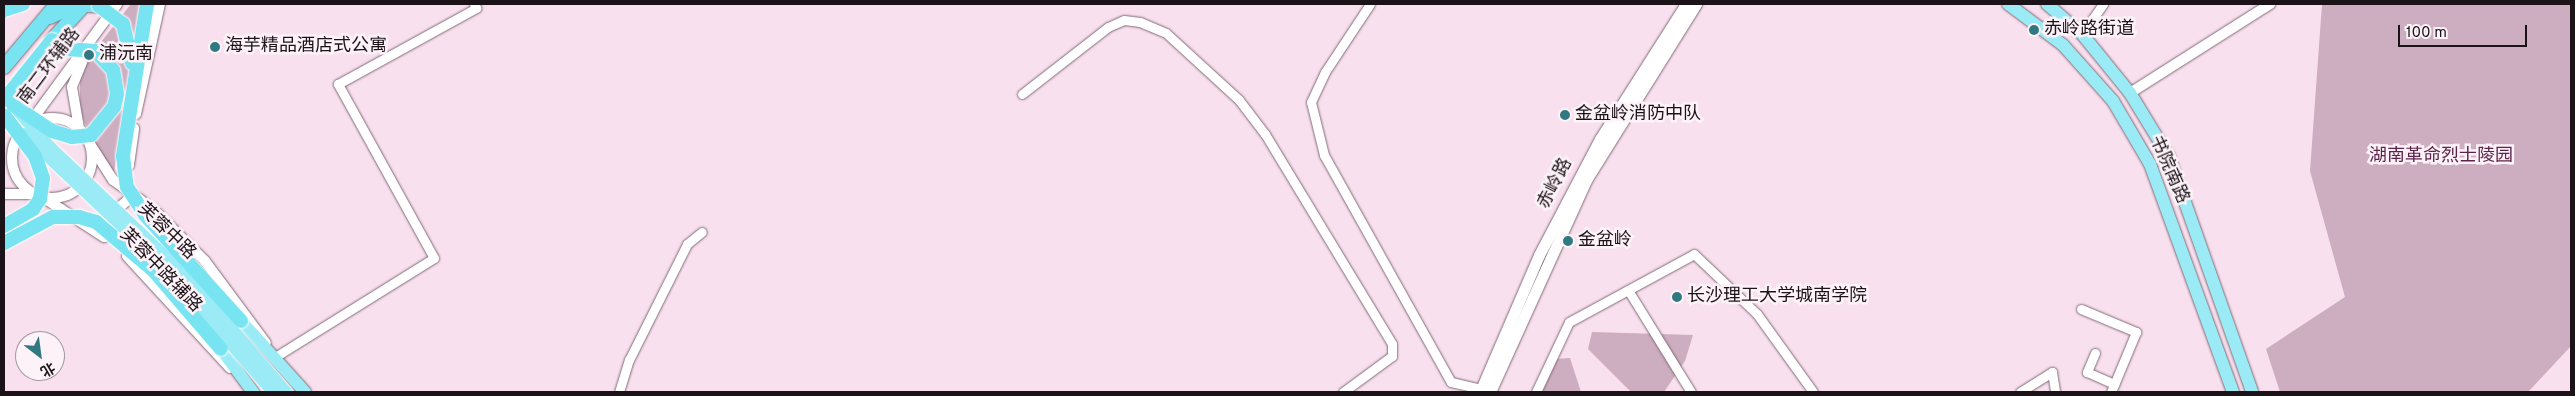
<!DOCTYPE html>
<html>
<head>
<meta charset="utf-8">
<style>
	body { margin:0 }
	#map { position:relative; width:2575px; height:396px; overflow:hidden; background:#f9e0ee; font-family:Overpass,"Noto Sans SC",sans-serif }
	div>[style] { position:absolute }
	.green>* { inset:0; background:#cdadc0 }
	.roads { filter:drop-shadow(0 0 1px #806b77) drop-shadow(0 0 1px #806b77) }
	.minor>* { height:9px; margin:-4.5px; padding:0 4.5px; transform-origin:4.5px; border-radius:4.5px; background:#fff }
	.tertiary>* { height:10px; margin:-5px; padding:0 5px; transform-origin:5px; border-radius:5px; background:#fff }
	.tertiary>.ring { margin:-5px; padding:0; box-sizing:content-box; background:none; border:10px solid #fff; border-radius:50% }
	.secondary>* { height:11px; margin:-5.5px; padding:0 5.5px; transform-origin:5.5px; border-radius:5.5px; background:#fff }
	.primary>* { height:12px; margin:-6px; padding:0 6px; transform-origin:6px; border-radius:6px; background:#9aebf5 }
	.trunk>* { height:14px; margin:-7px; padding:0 7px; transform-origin:7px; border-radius:7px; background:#78e4f2 }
	.rail>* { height:2.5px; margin-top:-1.25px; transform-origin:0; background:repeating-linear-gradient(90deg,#8e7d87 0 6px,transparent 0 12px) }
	.bridges { filter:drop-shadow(0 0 1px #fff) drop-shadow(0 0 1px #fff) }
	.primary-bridge>* { height:12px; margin:-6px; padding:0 6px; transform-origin:6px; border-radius:6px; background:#9aebf5 }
	.trunk-bridge>* { height:14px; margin:-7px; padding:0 7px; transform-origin:7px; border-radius:7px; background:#78e4f2 }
	.dots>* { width:14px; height:14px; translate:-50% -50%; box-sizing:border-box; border:2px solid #fcf2f8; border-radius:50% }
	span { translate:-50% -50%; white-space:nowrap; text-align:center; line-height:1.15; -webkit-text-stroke:5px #fcf2f8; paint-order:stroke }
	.poi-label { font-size:18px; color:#1b1318 }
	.left { translate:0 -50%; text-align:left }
	.street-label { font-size:18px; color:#1b1318 }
	.park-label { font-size:18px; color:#5c244a }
	.frame { position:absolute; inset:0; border:5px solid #1b1318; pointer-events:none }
	.north { position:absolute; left:15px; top:331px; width:50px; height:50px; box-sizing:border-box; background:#fcf2f8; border:1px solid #a2999e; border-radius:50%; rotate:150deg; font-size:14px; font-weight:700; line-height:20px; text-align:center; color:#1b1318 }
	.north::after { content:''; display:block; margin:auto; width:18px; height:22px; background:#317982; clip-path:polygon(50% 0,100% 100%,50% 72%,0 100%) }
	.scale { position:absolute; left:2398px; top:25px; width:129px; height:22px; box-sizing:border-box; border:2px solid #1b1318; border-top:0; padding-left:6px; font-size:15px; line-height:18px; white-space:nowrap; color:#1b1318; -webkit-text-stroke:4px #fcf2f8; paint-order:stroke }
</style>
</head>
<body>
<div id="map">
	<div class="green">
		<div style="clip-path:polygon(131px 4px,142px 4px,114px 172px,96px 151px,80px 111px,80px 78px,90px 56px)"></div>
		<div style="clip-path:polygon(2322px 4px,2571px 4px,2571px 346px,2528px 392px,2280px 392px,2266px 349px,2345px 297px,2310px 171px)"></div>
		<div style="clip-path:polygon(1592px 332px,1693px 335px,1685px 361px,1664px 392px,1631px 392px,1588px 349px)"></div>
		<div style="clip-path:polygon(1570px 358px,1581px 392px,1541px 392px,1555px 359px)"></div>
	</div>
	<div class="roads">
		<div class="minor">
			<div style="left:1370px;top:4px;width:82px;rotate:123.5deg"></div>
			<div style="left:1325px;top:72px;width:33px;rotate:115deg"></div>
			<div style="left:1311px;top:102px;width:55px;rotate:76.2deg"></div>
			<div style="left:1324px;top:155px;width:260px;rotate:60.8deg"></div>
			<div style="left:1451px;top:382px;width:36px;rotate:13deg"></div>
			<div style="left:2082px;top:34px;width:37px;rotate:-55deg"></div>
			<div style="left:1022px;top:94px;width:109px;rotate:-37.9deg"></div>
			<div style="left:1108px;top:27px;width:17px;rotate:-24deg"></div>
			<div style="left:1124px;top:20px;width:16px;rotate:7deg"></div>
			<div style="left:1140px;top:22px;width:28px;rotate:23deg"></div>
			<div style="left:1166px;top:33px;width:99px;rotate:42.5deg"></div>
			<div style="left:1239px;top:100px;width:43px;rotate:52.6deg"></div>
			<div style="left:1265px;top:134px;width:245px;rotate:58.8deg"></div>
			<div style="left:1392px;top:344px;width:12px;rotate:90deg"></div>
			<div style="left:1392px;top:356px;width:61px;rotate:143.7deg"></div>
			<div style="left:1628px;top:290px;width:120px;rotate:58.3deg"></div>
			<div style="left:2081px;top:309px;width:60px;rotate:22.7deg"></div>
			<div style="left:2136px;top:332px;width:65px;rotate:112.6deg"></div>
			<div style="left:2095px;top:353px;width:21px;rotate:113deg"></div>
			<div style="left:2087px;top:372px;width:30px;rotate:24deg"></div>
			<div style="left:275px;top:357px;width:187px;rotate:-31.9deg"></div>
			<div style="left:434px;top:258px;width:199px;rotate:-118.9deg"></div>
			<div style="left:338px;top:84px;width:158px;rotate:-28.8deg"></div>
			<div style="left:476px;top:8px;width:4px;rotate:-117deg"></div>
			<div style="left:619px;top:392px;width:34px;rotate:-73deg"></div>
			<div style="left:629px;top:360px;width:130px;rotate:-63.4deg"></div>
			<div style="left:687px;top:244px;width:19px;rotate:-39deg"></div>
			<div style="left:1536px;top:392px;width:77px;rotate:-64.8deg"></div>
			<div style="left:1569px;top:322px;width:142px;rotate:-28.5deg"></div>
			<div style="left:1694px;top:254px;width:87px;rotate:43.6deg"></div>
			<div style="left:1757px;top:314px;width:96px;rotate:54.3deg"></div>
			<div style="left:2020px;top:392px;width:38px;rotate:-32deg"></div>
			<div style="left:2052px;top:372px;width:20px;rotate:81deg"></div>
		</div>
		<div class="tertiary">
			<div style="left:2130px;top:93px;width:166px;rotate:-32.4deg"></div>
			<div style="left:136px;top:114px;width:113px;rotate:-77.7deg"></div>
			<div class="ring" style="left:12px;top:118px;width:70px;height:70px"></div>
			<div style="left:29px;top:124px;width:149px;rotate:-53.7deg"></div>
			<div style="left:79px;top:128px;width:42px;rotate:-99.7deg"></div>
			<div style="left:72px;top:87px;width:31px;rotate:-68deg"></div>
			<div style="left:90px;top:144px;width:43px;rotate:57.4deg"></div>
			<div style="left:113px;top:180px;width:49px;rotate:35.9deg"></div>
			<div style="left:153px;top:209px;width:74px;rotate:45deg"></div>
			<div style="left:205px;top:261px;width:102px;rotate:53.4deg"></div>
			<div style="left:124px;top:171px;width:8px;rotate:-50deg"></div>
			<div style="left:129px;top:165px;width:37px;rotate:-82deg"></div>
			<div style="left:4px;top:194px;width:29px"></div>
			<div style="left:44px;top:198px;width:72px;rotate:33deg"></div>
			<div style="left:105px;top:234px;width:16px;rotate:-83deg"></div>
			<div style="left:107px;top:218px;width:29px;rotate:-41deg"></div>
			<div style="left:129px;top:199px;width:10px"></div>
			<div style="left:127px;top:256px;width:152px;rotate:47.4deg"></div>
		</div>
		<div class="secondary">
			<div style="left:1480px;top:392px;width:149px;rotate:-66.7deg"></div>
			<div style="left:1539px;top:255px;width:131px;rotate:-62.3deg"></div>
			<div style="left:1600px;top:139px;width:160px;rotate:-57.5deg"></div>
			<div style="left:1490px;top:392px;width:233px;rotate:-65.6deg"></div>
			<div style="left:1586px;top:180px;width:208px;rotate:-58deg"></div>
		</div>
		<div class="primary">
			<div style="left:2008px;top:4px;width:69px;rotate:36.7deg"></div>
			<div style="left:2063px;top:45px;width:75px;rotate:48.2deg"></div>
			<div style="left:2113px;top:101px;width:73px;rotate:59.6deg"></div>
			<div style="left:2150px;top:164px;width:243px;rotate:70deg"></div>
			<div style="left:2047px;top:4px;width:46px;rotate:40.6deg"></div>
			<div style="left:2082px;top:34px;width:76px;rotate:50.9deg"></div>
			<div style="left:2130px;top:93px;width:75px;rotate:58.6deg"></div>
			<div style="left:2169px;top:157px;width:249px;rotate:70.5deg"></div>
			<div style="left:241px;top:321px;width:96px;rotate:48deg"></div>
			<div style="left:221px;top:349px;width:54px;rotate:53.3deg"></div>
		</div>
		<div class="trunk">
			<div style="left:50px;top:17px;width:31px;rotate:-25deg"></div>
			<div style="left:78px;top:4px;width:21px;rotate:5deg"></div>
			<div style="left:52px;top:40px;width:49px;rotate:-47.5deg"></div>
			<div style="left:4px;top:67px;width:82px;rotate:-49.9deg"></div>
		</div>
	</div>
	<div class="rail">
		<div style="left:4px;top:17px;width:16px;rotate:-55deg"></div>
	</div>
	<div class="bridges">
		<div class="primary-bridge">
			<div style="left:19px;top:112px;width:45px;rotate:48.6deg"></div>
			<div style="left:49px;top:146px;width:189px;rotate:43.5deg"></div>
			<div style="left:186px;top:276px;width:153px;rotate:49.2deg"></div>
			<div style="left:24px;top:134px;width:190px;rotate:43.3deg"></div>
			<div style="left:162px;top:264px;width:169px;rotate:49.1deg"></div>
		</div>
		<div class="trunk-bridge">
			<div style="left:147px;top:4px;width:154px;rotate:99deg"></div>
			<div style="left:123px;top:156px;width:31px;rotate:83deg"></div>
			<div style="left:127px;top:187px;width:33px;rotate:57deg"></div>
			<div style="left:145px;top:215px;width:143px;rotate:47.8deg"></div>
			<div style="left:99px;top:6px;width:30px;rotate:37deg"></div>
			<div style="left:123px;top:24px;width:40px;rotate:77deg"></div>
			<div style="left:4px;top:10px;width:20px;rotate:-18deg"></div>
			<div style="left:4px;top:100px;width:77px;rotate:-51.3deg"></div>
			<div style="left:13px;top:105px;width:47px;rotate:33.7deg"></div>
			<div style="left:52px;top:131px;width:21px;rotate:17deg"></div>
			<div style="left:72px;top:137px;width:19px;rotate:-6deg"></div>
			<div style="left:91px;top:135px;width:36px;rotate:-51deg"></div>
			<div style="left:114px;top:107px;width:13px;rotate:-77deg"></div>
			<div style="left:117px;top:94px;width:24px;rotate:-99deg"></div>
			<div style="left:113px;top:70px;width:26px;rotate:-133deg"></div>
			<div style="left:95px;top:51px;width:29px;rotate:-176deg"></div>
			<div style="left:66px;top:49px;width:49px;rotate:148.2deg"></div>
			<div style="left:4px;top:226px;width:34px;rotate:-30deg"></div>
			<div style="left:33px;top:209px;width:12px;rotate:-55deg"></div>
			<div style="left:40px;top:199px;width:21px;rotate:-82deg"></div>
			<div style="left:43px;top:178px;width:23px;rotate:-110deg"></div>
			<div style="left:35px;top:156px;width:51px;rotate:-127.1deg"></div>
			<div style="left:4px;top:243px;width:55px;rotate:-28deg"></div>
			<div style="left:53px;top:217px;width:26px"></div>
			<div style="left:79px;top:217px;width:18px;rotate:16deg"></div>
			<div style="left:96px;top:222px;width:75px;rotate:40.1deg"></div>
			<div style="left:153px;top:270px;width:104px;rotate:49.3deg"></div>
		</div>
	</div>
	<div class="dots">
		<div style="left:2034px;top:30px;background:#317982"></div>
		<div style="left:215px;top:47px;background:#317982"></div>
		<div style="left:89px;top:55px;background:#317982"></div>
		<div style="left:1565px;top:115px;background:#317982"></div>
		<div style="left:1568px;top:241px;background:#317982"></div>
		<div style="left:1677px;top:297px;background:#317982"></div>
	</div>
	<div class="poi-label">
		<span class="left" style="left:2044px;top:30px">赤岭路街道</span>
		<span class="left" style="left:225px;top:47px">海芋精品酒店式公寓</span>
		<span class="left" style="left:99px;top:55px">浦沅南</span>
		<span class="left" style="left:1575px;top:115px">金盆岭消防中队</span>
		<span class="left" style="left:1578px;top:241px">金盆岭</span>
		<span class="left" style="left:1687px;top:297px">长沙理工大学城南学院</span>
	</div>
	<div class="street-label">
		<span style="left:50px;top:67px;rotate:-53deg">南二环辅路</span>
		<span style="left:2168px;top:170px;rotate:66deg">书院南路</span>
		<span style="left:1556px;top:184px;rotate:-63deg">赤岭路</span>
		<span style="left:166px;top:232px;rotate:44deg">芙蓉中路</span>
		<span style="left:160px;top:271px;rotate:46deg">芙蓉中路辅路</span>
	</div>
	<div class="park-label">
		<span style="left:2441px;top:157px">湖南革命烈士陵园</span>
	</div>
	<div class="frame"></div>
	<div class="north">北</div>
	<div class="scale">100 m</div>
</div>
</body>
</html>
